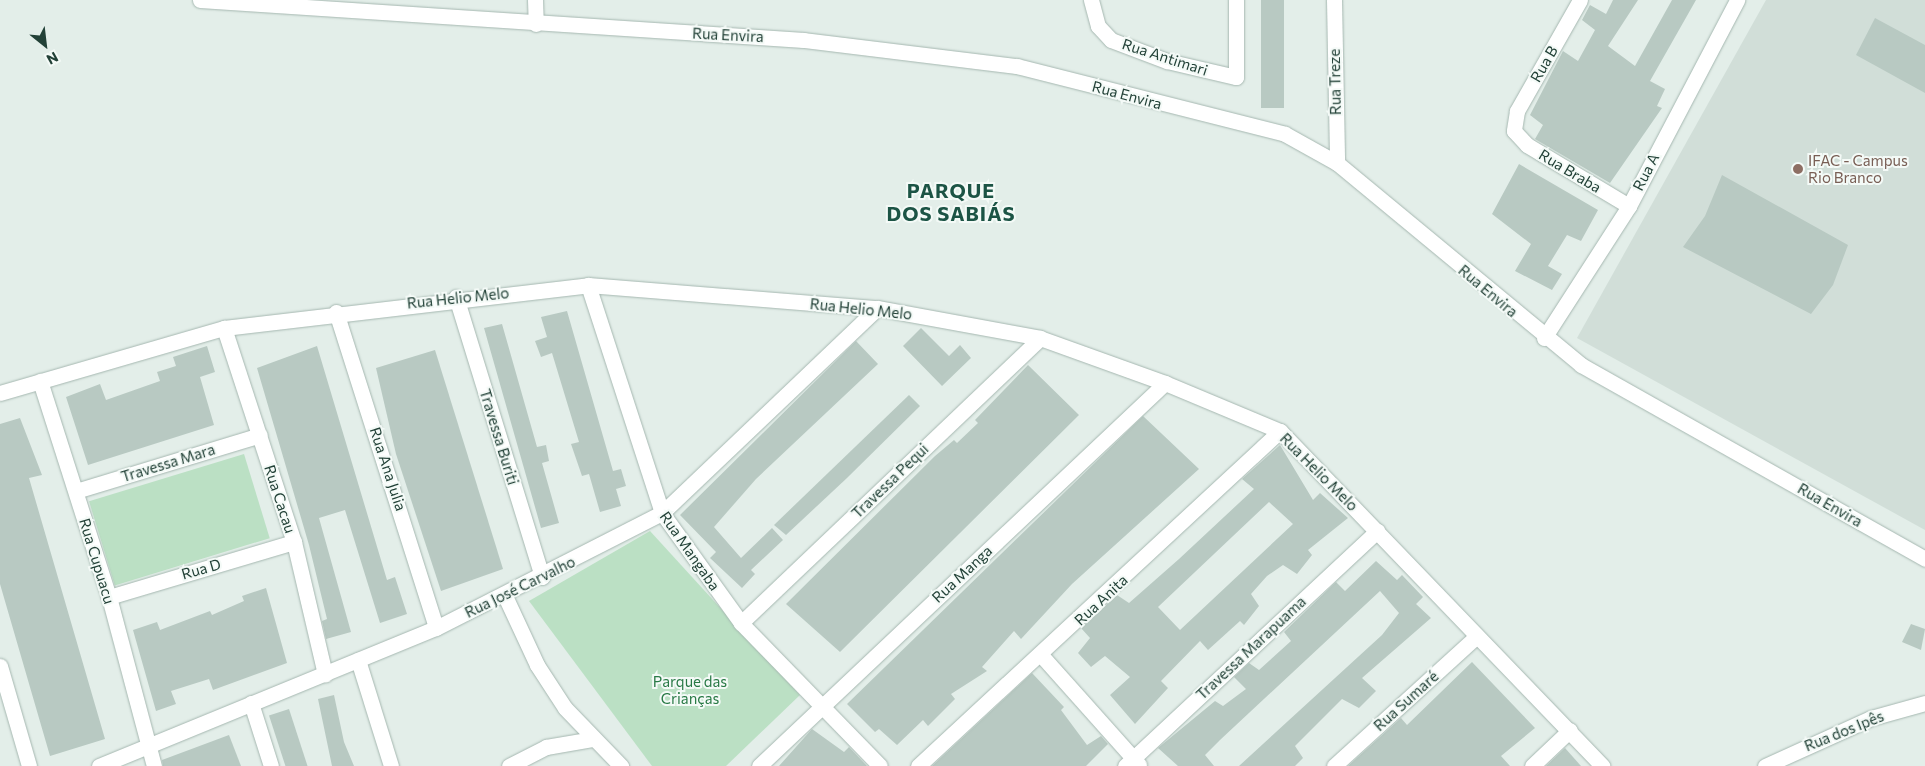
<!DOCTYPE html>
<html>
<head>
<meta charset="utf-8">
<style>
	body { margin:0 }
	#map { position:relative; width:1925px; height:766px; overflow:hidden; background:#e3eee9; font-family:Commissioner,sans-serif }
	div>[style] { position:absolute }
	.built>* { inset:0; background:#d1ded8 }
	.green>* { inset:0; background:#bbe0c4; transform-origin:0 0 }
	.building>* { inset:0; background:#b8c9c2; transform-origin:0 0 }
	.roads { filter:drop-shadow(0 0 1px #a5b7b0) drop-shadow(0 0 1px #a5b7b0) }
	.minor>* { height:15px; margin:-7.5px; padding:0 7.5px; transform-origin:7.5px; border-radius:7.5px; background:#fff }
	.tertiary>* { height:15px; margin:-7.5px; padding:0 7.5px; transform-origin:7.5px; border-radius:7.5px; background:#fff }
	.dots>* { width:14px; height:14px; translate:-50% -50%; box-sizing:border-box; border:2px solid #f4faf7; border-radius:50% }
	span { translate:-50% -50%; white-space:nowrap; text-align:center; line-height:1.15; -webkit-text-stroke:4px #f4faf7; paint-order:stroke }
	.street-label { font-size:15px; color:#224137 }
	.education-label { font-size:15px; color:#785e54 }
	.left { translate:0 -50%; text-align:left }
	.park-label { font-size:15px; color:#297a46 }
	.district-label { font-size:20px; color:#1c5445; font-weight:700; letter-spacing:1px }
	.north { position:absolute; left:20px; top:20px; width:50px; height:50px; -webkit-text-stroke:4px #f4faf7; paint-order:stroke; rotate:151deg; font-size:14px; font-weight:700; line-height:20px; text-align:center; color:#224137 }
	.north::after { content:''; display:block; margin:auto; width:18px; height:22px; background:#224137; clip-path:polygon(50% 0,100% 100%,50% 72%,0 100%) }
</style>
</head>
<body>
<div id="map">
	<div class="built">
		<div style="clip-path:polygon(1766px 0,1925px 0,1925px 530px,1577px 338px)"></div>
	</div>
	<div class="green">
		<div style="left:244px;top:454px;width:88px;height:162px;rotate:73deg"></div>
		<div style="clip-path:polygon(650px 531px,800px 695px,726px 766px,652px 766px,529px 601px)"></div>
	</div>
	<div class="building">
		<div style="left:1261px;top:0;width:23px;height:108px"></div>
		<div style="clip-path:polygon(1613px 0,1638px 0,1608px 46px,1635px 66px,1672px 0,1696px 0,1650px 81px,1665px 89px,1657px 106px,1662px 108px,1610px 183px,1535px 139px,1543px 125px,1530px 115px,1563px 51px,1578px 61px,1595px 30px,1582px 20px,1590px 5px,1606px 14px)"></div>
		<div style="clip-path:polygon(1875px 18px,1925px 45px,1925px 93px,1856px 55px)"></div>
		<div style="clip-path:polygon(1519px 164px,1598px 210px,1581px 241px,1567px 235px,1548px 266px,1562px 274px,1552px 290px,1515px 271px,1531px 244px,1492px 214px)"></div>
		<div style="clip-path:polygon(1722px 175px,1848px 245px,1833px 285px,1811px 314px,1683px 247px,1705px 216px)"></div>
		<div style="clip-path:polygon(567px 311px,613px 471px,621px 469px,626px 486px,616px 489px,621px 506px,600px 512px,589px 474px,582px 476px,571px 444px,579px 442px,552px 353px,541px 357px,535px 341px,547px 337px,541px 317px)"></div>
		<div style="clip-path:polygon(502px 324px,537px 447px,546px 445px,549px 461px,542px 463px,559px 523px,541px 528px,484px 328px)"></div>
		<div style="clip-path:polygon(921px 328px,949px 356px,960px 345px,971px 358px,942px 386px,903px 346px)"></div>
		<div style="clip-path:polygon(856px 341px,878px 364px,756px 479px,714px 527px,741px 558px,772px 528px,783px 540px,751px 570px,755px 574px,742px 588px,710px 558px,716px 552px,680px 515px)"></div>
		<div style="clip-path:polygon(207px 346px,215px 372px,200px 377px,214px 425px,88px 465px,66px 397px,100px 384px,106px 400px,160px 381px,157px 372px,176px 366px,173px 357px)"></div>
		<div style="clip-path:polygon(317px 346px,387px 580px,395px 577px,407px 614px,380px 623px,345px 510px,319px 518px,351px 632px,326px 639px,322px 621px,327px 619px,309px 545px,257px 368px)"></div>
		<div style="clip-path:polygon(435px 350px,503px 569px,441px 591px,396px 454px,376px 368px)"></div>
		<div style="clip-path:polygon(1028px 365px,1079px 415px,840px 652px,786px 604px,935px 456px,954px 440px,957px 443px,978px 423px,975px 420px)"></div>
		<div style="clip-path:polygon(909px 395px,920px 406px,847px 478px,786px 535px,774px 525px)"></div>
		<div style="clip-path:polygon(1143px 416px,1199px 469px,1072px 584px,1021px 639px,1014px 631px,982px 667px,987px 671px,951px 694px,955px 699px,928px 726px,923px 720px,897px 745px,879px 729px,875px 732px,847px 704px)"></div>
		<div style="clip-path:polygon(20px 418px,42px 475px,29px 478px,105px 739px,50px 756px,0 584px,0 424px)"></div>
		<div style="clip-path:polygon(evenodd,1280px 445px,1313px 500px,1320px 493px,1348px 518px,1308px 550px,1312px 555px,1297px 574px,1283px 565px,1267px 576px,1251px 594px,1259px 606px,1244px 625px,1240px 621px,1208px 650px,1200px 641px,1161px 681px,1168px 688px,1135px 724px,1110px 695px,1130px 677px,1105px 656px,1091px 667px,1078px 653px,1090px 638px,1081px 628px,1117px 595px,1129px 603px,1179px 559px,1254px 489px,1242px 479px,1280px 445px,1269px 502px,1293px 524px,1180px 630px,1158px 607px,1269px 502px)"></div>
		<div style="clip-path:polygon(1376px 561px,1397px 580px,1402px 575px,1423px 597px,1416px 604px,1431px 618px,1362px 678px,1376px 691px,1359px 708px,1342px 699px,1295px 746px,1303px 758px,1295px 766px,1239px 766px,1382px 635px,1399px 613px,1380px 591px,1220px 740px,1205px 755px,1214px 766px,1178px 766px,1158px 748px,1215px 701px,1223px 706px,1246px 689px,1234px 677px,1249px 663px,1259px 670px,1291px 641px,1284px 632px,1336px 582px,1345px 591px)"></div>
		<div style="clip-path:polygon(266px 588px,287px 663px,213px 690px,209px 679px,171px 691px,176px 704px,156px 711px,133px 630px,157px 622px,160px 630px,210px 611px,212px 615px,244px 601px,242px 596px)"></div>
		<div style="clip-path:polygon(1911px 624px,1925px 629px,1921px 650px,1902px 642px)"></div>
		<div style="clip-path:polygon(1472px 662px,1535px 728px,1501px 756px,1510px 766px,1348px 766px,1401px 718px,1407px 725px)"></div>
		<div style="clip-path:polygon(1032px 673px,1064px 707px,1061px 710px,1087px 745px,1101px 736px,1108px 744px,1086px 766px,932px 766px)"></div>
		<div style="clip-path:polygon(334px 695px,344px 742px,354px 766px,332px 766px,318px 699px)"></div>
		<div style="left:289px;top:709px;width:60px;height:21px;rotate:72deg"></div>
		<div style="clip-path:polygon(812px 729px,844px 752px,849px 747px,867px 766px,779px 766px)"></div>
		<div style="clip-path:polygon(229px 735px,241px 766px,163px 766px,162px 760px)"></div>
		<div style="clip-path:polygon(1565px 748px,1581px 766px,1546px 766px)"></div>
	</div>
	<div class="roads">
		<div class="minor">
			<div style="left:200px;top:0;width:605px;rotate:3.79deg"></div>
			<div style="left:804px;top:40px;width:215px;rotate:7deg"></div>
			<div style="left:1017px;top:66px;width:276px;rotate:14.2deg"></div>
			<div style="left:1285px;top:134px;width:60px;rotate:29.1deg"></div>
			<div style="left:1337px;top:163px;width:317px;rotate:39.6deg"></div>
			<div style="left:1581px;top:365px;width:395px;rotate:29.4deg"></div>
			<div style="left:535px;top:0;width:24px;rotate:88deg"></div>
			<div style="left:1091px;top:0;width:27px;rotate:75deg"></div>
			<div style="left:1098px;top:26px;width:19px;rotate:47deg"></div>
			<div style="left:1111px;top:40px;width:60px;rotate:20.6deg"></div>
			<div style="left:1167px;top:61px;width:71px;rotate:13.1deg"></div>
			<div style="left:1236px;top:77px;width:77px;rotate:-90deg"></div>
			<div style="left:1334px;top:0;width:163px;rotate:88.9deg"></div>
			<div style="left:1580px;top:0;width:128px;rotate:119.6deg"></div>
			<div style="left:1517px;top:111px;width:20px;rotate:99deg"></div>
			<div style="left:1514px;top:131px;width:19px;rotate:47deg"></div>
			<div style="left:1527px;top:145px;width:119px;rotate:30.9deg"></div>
			<div style="left:588px;top:285px;width:240px;rotate:72deg"></div>
			<div style="left:662px;top:513px;width:135px;rotate:54.3deg"></div>
			<div style="left:741px;top:623px;width:199px;rotate:45.8deg"></div>
			<div style="left:456px;top:297px;width:293px;rotate:72.9deg"></div>
			<div style="left:336px;top:312px;width:331px;rotate:72.4deg"></div>
			<div style="left:224px;top:328px;width:225px;rotate:71.9deg"></div>
			<div style="left:294px;top:542px;width:136px;rotate:76.8deg"></div>
			<div style="left:1544px;top:338px;width:157px;rotate:-57.2deg"></div>
			<div style="left:1629px;top:206px;width:233px;rotate:-62.3deg"></div>
			<div style="left:40px;top:381px;width:227px;rotate:72.3deg"></div>
			<div style="left:109px;top:597px;width:175px;rotate:75.1deg"></div>
			<div style="left:0;top:393px;width:233px;rotate:-16.2deg"></div>
			<div style="left:224px;top:328px;width:367px;rotate:-6.7deg"></div>
			<div style="left:588px;top:285px;width:290px;rotate:4.6deg"></div>
			<div style="left:877px;top:308px;width:166px;rotate:10.4deg"></div>
			<div style="left:1040px;top:338px;width:133px;rotate:19.8deg"></div>
			<div style="left:1165px;top:383px;width:125px;rotate:22.7deg"></div>
			<div style="left:1280px;top:431px;width:465px;rotate:46.1deg"></div>
			<div style="left:76px;top:491px;width:192px;rotate:-16.9deg"></div>
			<div style="left:505px;top:596px;width:76px;rotate:65.1deg"></div>
			<div style="left:537px;top:665px;width:51px;rotate:56.9deg"></div>
			<div style="left:565px;top:708px;width:81px;rotate:46deg"></div>
			<div style="left:109px;top:597px;width:193px;rotate:-16.6deg"></div>
			<div style="left:741px;top:623px;width:413px;rotate:-43.6deg"></div>
			<div style="left:1042px;top:656px;width:146px;rotate:48.3deg"></div>
			<div style="left:358px;top:660px;width:111px;rotate:72.7deg"></div>
			<div style="left:0;top:666px;width:104px;rotate:73.8deg"></div>
			<div style="left:251px;top:703px;width:66px;rotate:72.4deg"></div>
			<div style="left:99px;top:766px;width:364px;rotate:-22.3deg"></div>
			<div style="left:436px;top:628px;width:254px;rotate:-27deg"></div>
			<div style="left:662px;top:513px;width:297px;rotate:-43.6deg"></div>
			<div style="left:509px;top:766px;width:42px;rotate:-27.2deg"></div>
			<div style="left:546px;top:747px;width:48px;rotate:-9.7deg"></div>
			<div style="left:759px;top:766px;width:558px;rotate:-43.33deg"></div>
			<div style="left:918px;top:766px;width:493px;rotate:-42.8deg"></div>
			<div style="left:1125px;top:766px;width:345px;rotate:-43deg"></div>
			<div style="left:1334px;top:766px;width:193px;rotate:-42.3deg"></div>
			<div style="left:1532px;top:766px;width:52px;rotate:-43.5deg"></div>
		</div>
		<div class="tertiary">
			<div style="left:1765px;top:766px;width:116px;rotate:-24.4deg"></div>
			<div style="left:1871px;top:718px;width:56px;rotate:-15.5deg"></div>
		</div>
	</div>
	<div class="dots">
		<div style="left:1798px;top:169px;background:#8d6e63"></div>
	</div>
	<div class="street-label">
		<span style="left:728px;top:35px;rotate:3deg">Rua Envira</span>
		<span style="left:1165px;top:57px;rotate:18deg">Rua Antimari</span>
		<span style="left:1544px;top:64px;rotate:-60deg">Rua B</span>
		<span style="left:1335px;top:82px;rotate:-91deg">Rua Treze</span>
		<span style="left:1127px;top:95px;rotate:15deg">Rua Envira</span>
		<span style="left:1570px;top:171px;rotate:31deg">Rua Braba</span>
		<span style="left:1646px;top:172px;rotate:-63deg">Rua A</span>
		<span style="left:1488px;top:291px;rotate:40deg">Rua Envira</span>
		<span style="left:458px;top:298px;rotate:-6deg">Rua Helio Melo</span>
		<span style="left:861px;top:309px;rotate:6deg">Rua Helio Melo</span>
		<span style="left:499px;top:437px;rotate:73deg">Travessa Buriti</span>
		<span style="left:168px;top:463px;rotate:-17deg">Travessa Mara</span>
		<span style="left:388px;top:469px;rotate:72deg">Rua Ana Julia</span>
		<span style="left:1319px;top:472px;rotate:45deg">Rua Helio Melo</span>
		<span style="left:890px;top:481px;rotate:-44deg">Travessa Pequi</span>
		<span style="left:280px;top:499px;rotate:72deg">Rua Cacau</span>
		<span style="left:1830px;top:505px;rotate:30deg">Rua Envira</span>
		<span style="left:690px;top:551px;rotate:55deg">Rua Mangaba</span>
		<span style="left:97px;top:561px;rotate:73deg">Rua Cupuacu</span>
		<span style="left:201px;top:569px;rotate:-16deg">Rua D</span>
		<span style="left:962px;top:574px;rotate:-43deg">Rua Manga</span>
		<span style="left:520px;top:587px;rotate:-26deg">Rua José Carvalho</span>
		<span style="left:1101px;top:600px;rotate:-43deg">Rua Anita</span>
		<span style="left:1251px;top:648px;rotate:-43deg">Travessa Marapuama</span>
		<span style="left:1406px;top:701px;rotate:-42deg">Rua Sumaré</span>
		<span style="left:1844px;top:731px;rotate:-22deg">Rua dos Ipês</span>
	</div>
	<div class="education-label">
		<span class="left" style="left:1808px;top:169px">IFAC - Campus<br>Rio Branco</span>
	</div>
	<div class="park-label">
		<span style="left:690px;top:690px">Parque das<br>Crianças</span>
	</div>
	<div class="district-label">
		<span style="left:951px;top:202px">PARQUE<br>DOS SABIÁS</span>
	</div>
	<div class="north">N</div>
</div>
</body>
</html>
